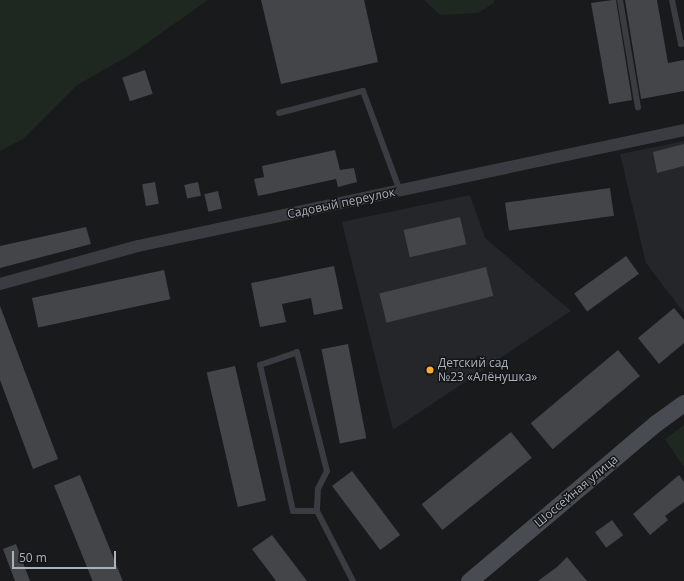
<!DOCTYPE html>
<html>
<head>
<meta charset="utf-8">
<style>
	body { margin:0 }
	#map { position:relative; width:684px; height:581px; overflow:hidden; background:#191a1c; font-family:"Open Sans",sans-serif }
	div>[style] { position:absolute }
	.built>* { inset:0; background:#252629 }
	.green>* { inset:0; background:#1f2820 }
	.building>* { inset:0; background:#434549; transform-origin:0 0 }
	.service>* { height:6px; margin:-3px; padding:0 3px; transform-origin:3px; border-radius:3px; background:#3a3c41 }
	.minor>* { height:12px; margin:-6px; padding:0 6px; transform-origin:6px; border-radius:6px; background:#3a3c41 }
	.secondary>* { height:17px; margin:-8.5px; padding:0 8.5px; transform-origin:8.5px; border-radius:8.5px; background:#484b52 }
	.dots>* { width:11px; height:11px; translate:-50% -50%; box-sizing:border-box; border:2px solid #141517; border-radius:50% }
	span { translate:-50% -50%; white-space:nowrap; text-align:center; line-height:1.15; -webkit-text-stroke:3px #141517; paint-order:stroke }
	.street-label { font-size:12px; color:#abb2bc }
	.poi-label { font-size:12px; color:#abb2bc }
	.left { translate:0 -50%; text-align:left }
	.scale { position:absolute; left:12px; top:551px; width:104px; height:18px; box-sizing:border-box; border:2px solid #abb2bc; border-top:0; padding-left:5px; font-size:12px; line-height:14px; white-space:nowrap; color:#abb2bc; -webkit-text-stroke:3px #141517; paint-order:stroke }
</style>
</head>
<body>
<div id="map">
	<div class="built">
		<div style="clip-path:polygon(684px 141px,684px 313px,646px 263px,620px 154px)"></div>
		<div style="clip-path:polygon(470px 195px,485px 238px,571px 311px,393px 430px,342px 222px)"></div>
	</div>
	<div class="green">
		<div style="clip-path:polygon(0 0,208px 0,130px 55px,77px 85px,23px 139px,0 151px)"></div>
		<div style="clip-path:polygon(424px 0,494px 0,494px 3px,478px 13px,440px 15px)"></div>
		<div style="clip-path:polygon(684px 425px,684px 465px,683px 466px,665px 439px)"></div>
	</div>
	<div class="building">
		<div style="clip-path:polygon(261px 0,364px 0,378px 62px,281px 84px)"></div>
		<div style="clip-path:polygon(612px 0,616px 0,632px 100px,609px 104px,591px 3px)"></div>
		<div style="clip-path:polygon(625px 0,657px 0,668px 63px,684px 60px,684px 91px,641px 99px)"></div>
		<div style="left:145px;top:70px;width:25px;height:24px;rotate:72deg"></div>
		<div style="clip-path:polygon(684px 144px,684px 166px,657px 173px,653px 152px)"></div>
		<div style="clip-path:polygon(335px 150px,340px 170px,354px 168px,357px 182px,338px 187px,336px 179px,258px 196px,254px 179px,264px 177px,262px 166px)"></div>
		<div style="left:155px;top:182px;width:22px;height:13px;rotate:80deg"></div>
		<div style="left:198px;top:182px;width:14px;height:14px;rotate:78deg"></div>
		<div style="left:610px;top:188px;width:28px;height:106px;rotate:82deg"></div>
		<div style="left:218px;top:191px;width:18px;height:14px;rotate:77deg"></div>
		<div style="left:460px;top:217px;width:28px;height:58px;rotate:77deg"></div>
		<div style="clip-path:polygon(86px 227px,91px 244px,0 268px,0 246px)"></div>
		<div style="left:626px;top:256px;width:22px;height:64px;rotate:54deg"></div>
		<div style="clip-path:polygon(334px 266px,343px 309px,314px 315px,311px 298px,282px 304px,286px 322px,260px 327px,251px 283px)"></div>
		<div style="left:486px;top:267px;width:30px;height:110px;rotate:76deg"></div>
		<div style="left:164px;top:270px;width:30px;height:135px;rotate:78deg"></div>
		<div style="clip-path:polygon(0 306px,58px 459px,33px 469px,0 380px)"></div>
		<div style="clip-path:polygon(674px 308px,684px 320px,684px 343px,659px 364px,638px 338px)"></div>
		<div style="left:348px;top:344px;width:96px;height:27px;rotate:79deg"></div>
		<div style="left:618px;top:350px;width:34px;height:114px;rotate:50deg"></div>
		<div style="left:235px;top:366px;width:138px;height:29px;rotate:77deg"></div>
		<div style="left:511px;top:432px;width:33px;height:115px;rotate:51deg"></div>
		<div style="left:352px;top:471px;width:80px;height:25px;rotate:53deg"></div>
		<div style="left:80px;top:475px;width:114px;height:28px;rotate:68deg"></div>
		<div style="clip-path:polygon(679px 475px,684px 482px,684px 502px,665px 516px,668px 520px,650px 535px,633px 514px)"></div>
		<div style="left:612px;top:520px;width:19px;height:21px;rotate:54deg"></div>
		<div style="clip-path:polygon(272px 535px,307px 581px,276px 581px,252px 549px)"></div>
		<div style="clip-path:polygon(16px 544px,30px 581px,15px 581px,3px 549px)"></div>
		<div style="clip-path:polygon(567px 557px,587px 581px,538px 581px,557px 567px)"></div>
	</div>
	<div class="service">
		<div style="left:620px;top:0;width:109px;rotate:80.5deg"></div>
		<div style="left:672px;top:0;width:45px;rotate:78.4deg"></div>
		<div style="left:681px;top:44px;width:3px;rotate:-18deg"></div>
		<div style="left:279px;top:113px;width:87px;rotate:-14.7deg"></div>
		<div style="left:363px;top:91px;width:107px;rotate:69.7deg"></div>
		<div style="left:317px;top:511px;width:24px;rotate:180deg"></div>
		<div style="left:293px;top:511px;width:150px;rotate:-102.7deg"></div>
		<div style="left:260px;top:365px;width:39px;rotate:-19deg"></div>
		<div style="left:297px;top:352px;width:123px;rotate:75.9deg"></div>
		<div style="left:327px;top:471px;width:20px;rotate:117deg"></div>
		<div style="left:318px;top:489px;width:22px;rotate:93deg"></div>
		<div style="left:317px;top:511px;width:79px;rotate:62.8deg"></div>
	</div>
	<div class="minor">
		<div style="left:0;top:284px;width:143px;rotate:-15.4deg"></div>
		<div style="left:138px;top:246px;width:558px;rotate:-11.99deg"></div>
	</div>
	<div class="secondary">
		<div style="left:469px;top:581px;width:245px;rotate:-40.2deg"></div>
		<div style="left:656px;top:423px;width:34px;rotate:-36deg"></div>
	</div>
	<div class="dots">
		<div style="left:430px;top:370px;background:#ffab2f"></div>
	</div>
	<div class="street-label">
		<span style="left:341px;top:203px;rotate:-12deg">Садовый переулок</span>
		<span style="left:576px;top:491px;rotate:-40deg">Шоссейная улица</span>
	</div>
	<div class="poi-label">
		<span class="left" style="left:438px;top:370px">Детский сад<br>№23 «Алёнушка»</span>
	</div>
	<div class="scale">50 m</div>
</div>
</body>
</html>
